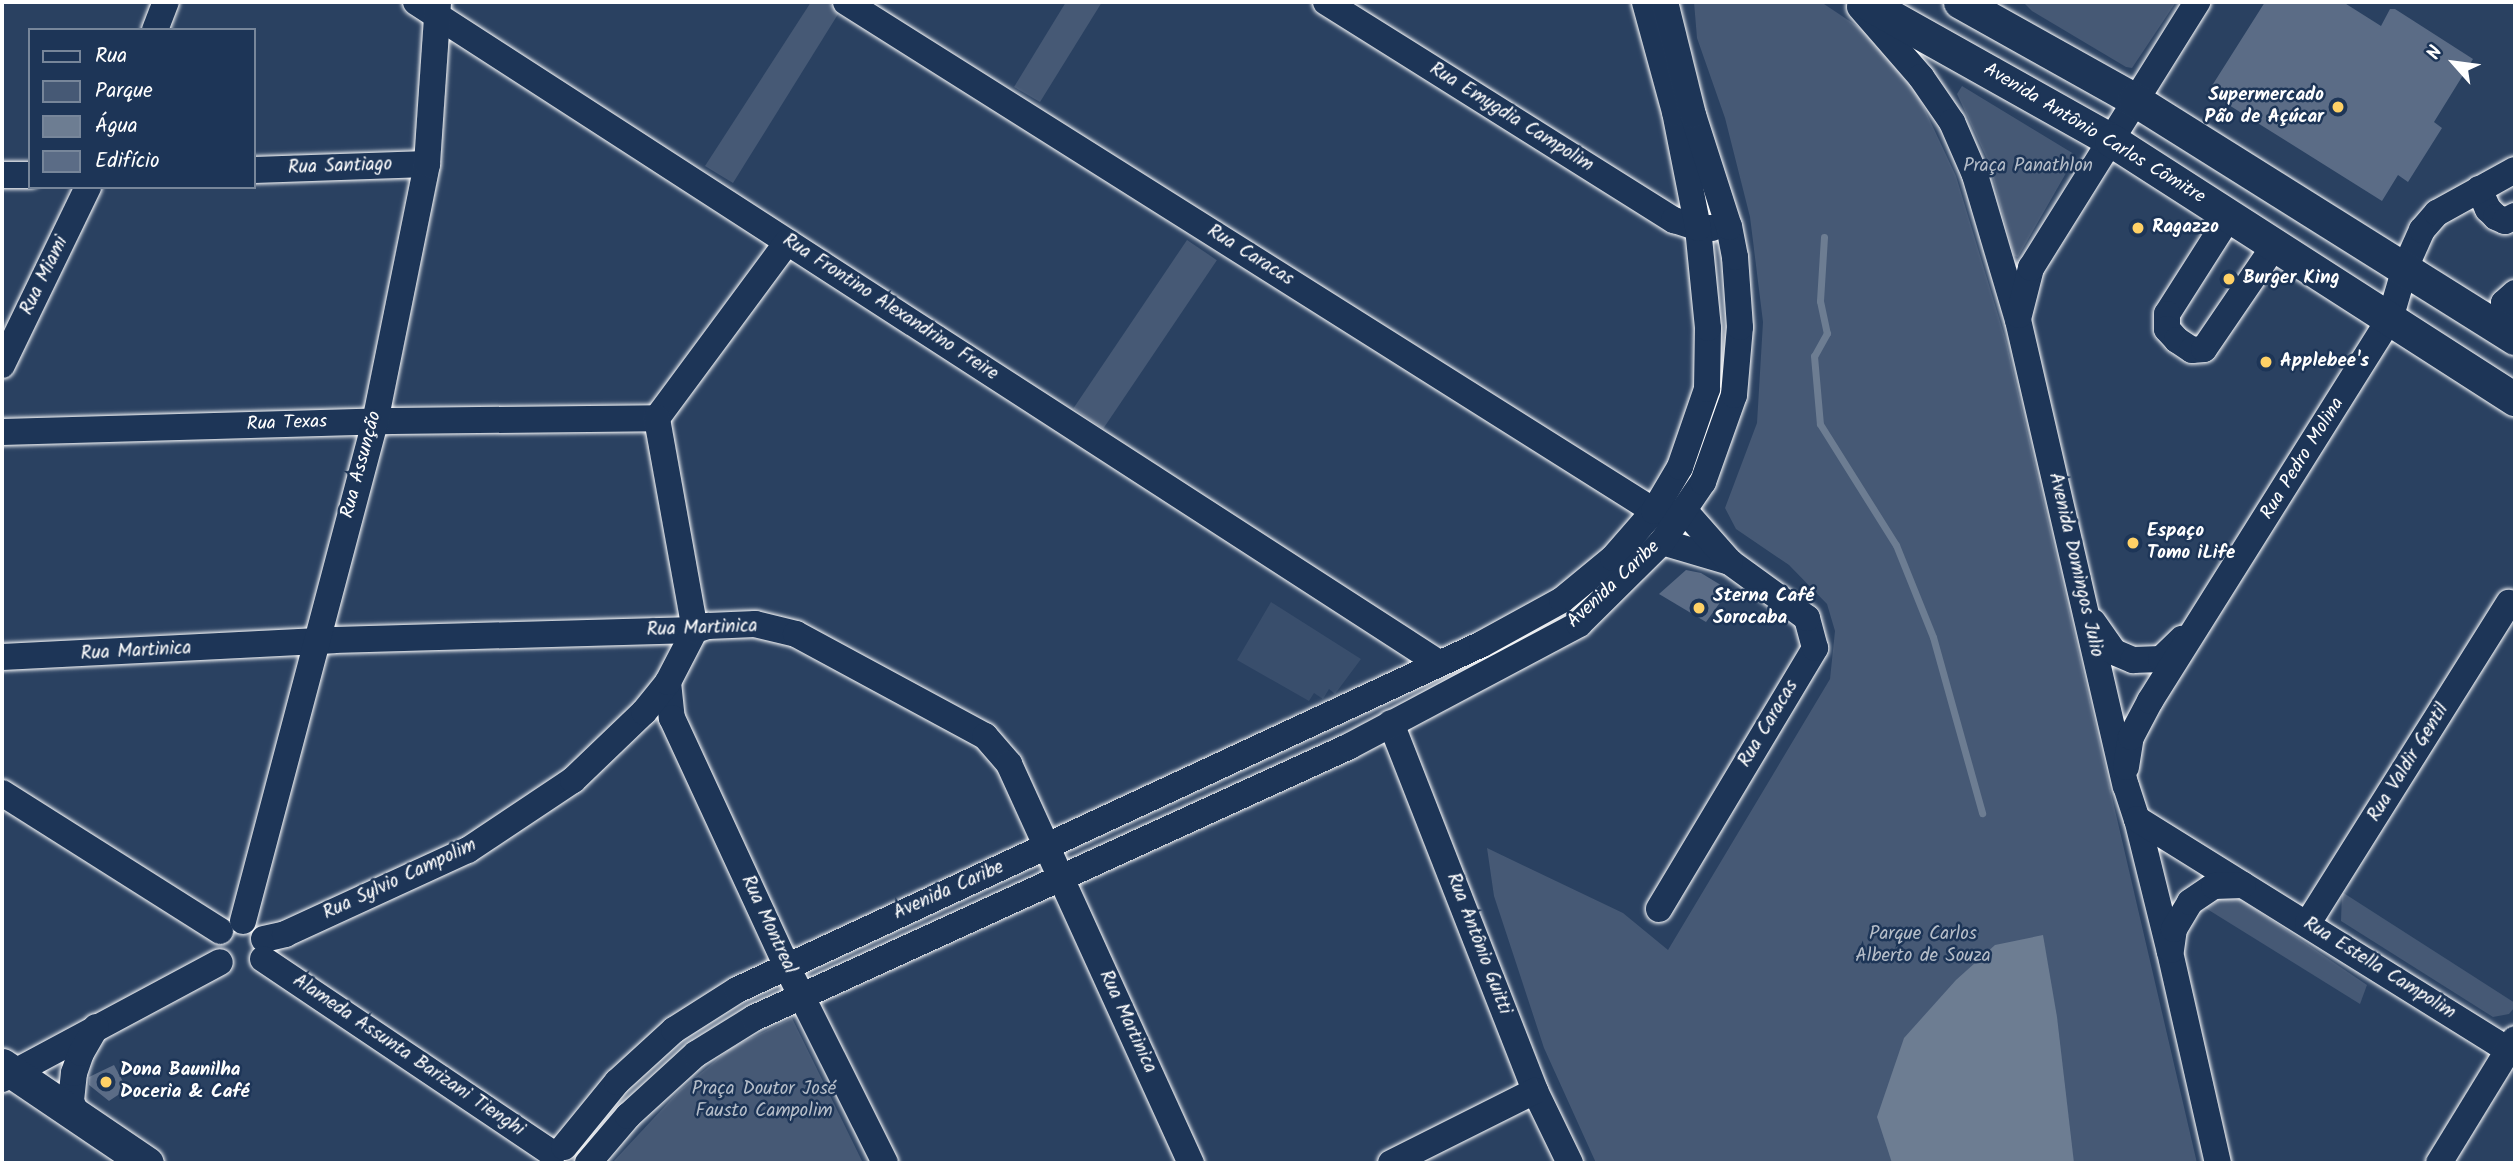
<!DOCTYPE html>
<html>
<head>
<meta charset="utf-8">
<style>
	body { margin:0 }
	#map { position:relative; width:2517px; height:1165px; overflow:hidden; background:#2a4161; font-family:Kalam,sans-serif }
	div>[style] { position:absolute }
	.built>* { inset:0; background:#394e6c }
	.green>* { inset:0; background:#465975; transform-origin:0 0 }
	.water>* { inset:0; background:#6d7d92 }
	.stream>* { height:7px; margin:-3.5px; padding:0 3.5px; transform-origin:3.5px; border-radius:3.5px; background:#6d7d92 }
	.building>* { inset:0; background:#5b6c86 }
	.roads { filter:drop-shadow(0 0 2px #fff) drop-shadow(0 0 2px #fff) }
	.minor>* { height:26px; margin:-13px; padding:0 13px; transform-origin:13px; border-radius:13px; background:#1d3557 }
	.major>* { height:33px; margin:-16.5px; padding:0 16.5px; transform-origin:16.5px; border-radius:16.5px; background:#1d3557 }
	.dots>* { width:19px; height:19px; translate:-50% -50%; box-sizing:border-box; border:4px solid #1d3557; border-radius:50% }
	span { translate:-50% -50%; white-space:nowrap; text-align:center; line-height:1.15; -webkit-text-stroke:5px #1d3557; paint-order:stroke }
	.poi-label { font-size:19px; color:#fff; font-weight:700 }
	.right { translate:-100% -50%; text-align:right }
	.left { translate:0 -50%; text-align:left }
	.street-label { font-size:19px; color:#fff }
	.park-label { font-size:19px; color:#b5bdc8 }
	.frame { position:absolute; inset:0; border:4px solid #fff; pointer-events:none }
	.legend { position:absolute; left:28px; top:28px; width:228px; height:161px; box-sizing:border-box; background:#1d3557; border:2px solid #77869a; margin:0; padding:9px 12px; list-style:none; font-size:21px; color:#fff }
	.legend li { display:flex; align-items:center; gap:14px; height:35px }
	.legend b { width:35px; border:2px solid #77869a }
	.north { position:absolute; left:2419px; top:28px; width:70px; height:70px; -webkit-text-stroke:5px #1d3557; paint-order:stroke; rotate:298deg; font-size:19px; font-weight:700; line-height:28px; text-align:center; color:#fff }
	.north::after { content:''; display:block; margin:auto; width:24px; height:32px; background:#fff; clip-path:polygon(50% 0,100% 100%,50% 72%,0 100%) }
</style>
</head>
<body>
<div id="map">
	<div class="built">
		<div style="clip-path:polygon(1271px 602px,1361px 659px,1335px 694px,1329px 689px,1323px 699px,1314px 693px,1309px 701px,1237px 660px)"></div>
	</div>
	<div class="green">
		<div style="clip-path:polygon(811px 2px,827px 2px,840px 11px,733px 183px,705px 166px)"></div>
		<div style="clip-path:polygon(1066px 2px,1102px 2px,1040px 102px,1014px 87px)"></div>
		<div style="clip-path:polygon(1694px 2px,1821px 2px,1866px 32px,1918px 95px,1956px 176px,2006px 341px,2197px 1163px,1596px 1163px,1544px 1048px,1494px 896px,1487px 848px,1623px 913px,1668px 950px,1830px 679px,1835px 631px,1827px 604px,1789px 565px,1736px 529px,1725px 508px,1757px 423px,1763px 322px,1750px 217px,1725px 118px,1697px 38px)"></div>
		<div style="clip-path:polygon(2023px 2px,2176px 2px,2132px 68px,2126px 67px,2032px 11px)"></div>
		<div style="clip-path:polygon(1962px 86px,2074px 154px,2073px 161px,2018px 257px,2014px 256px,1989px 163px,1957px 94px)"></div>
		<div style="left:1187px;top:240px;width:36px;height:203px;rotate:34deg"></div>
		<div style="clip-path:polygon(2230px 892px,2367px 985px,2360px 1004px,2199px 904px)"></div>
		<div style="clip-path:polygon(2342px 892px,2515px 1003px,2515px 1007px,2509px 1014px,2493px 1017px,2341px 921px)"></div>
		<div style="clip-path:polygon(792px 1018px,863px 1163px,612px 1163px,678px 1092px,731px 1048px)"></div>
	</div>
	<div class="water">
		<div style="clip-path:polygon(2043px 935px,2057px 1017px,2074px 1163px,1892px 1163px,1877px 1117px,1904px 1038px,1956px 980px,1995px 945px)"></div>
	</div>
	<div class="stream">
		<div style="left:1824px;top:237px;width:64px;rotate:93.6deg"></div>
		<div style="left:1820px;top:301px;width:33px;rotate:78deg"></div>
		<div style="left:1827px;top:333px;width:26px;rotate:119deg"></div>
		<div style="left:1814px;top:356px;width:68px;rotate:85deg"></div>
		<div style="left:1820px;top:424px;width:143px;rotate:57.9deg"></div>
		<div style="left:1896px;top:545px;width:99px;rotate:68.1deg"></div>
		<div style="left:1933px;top:637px;width:183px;rotate:74.4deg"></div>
	</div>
	<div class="building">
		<div style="clip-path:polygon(2265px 2px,2343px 2px,2381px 26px,2390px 9px,2395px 9px,2473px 59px,2434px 122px,2442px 128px,2408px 182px,2398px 175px,2382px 201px,2208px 92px)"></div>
		<div style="clip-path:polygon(1686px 570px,1701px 573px,1729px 590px,1706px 622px,1659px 594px)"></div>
		<div style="clip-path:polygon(114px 1065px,127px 1089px,109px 1101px,89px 1085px,89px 1077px)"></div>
	</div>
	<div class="roads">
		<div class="minor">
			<div style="left:416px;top:2px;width:1218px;rotate:32.87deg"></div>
			<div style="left:846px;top:2px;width:955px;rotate:32.21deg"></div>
			<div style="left:1326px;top:2px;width:411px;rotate:32.1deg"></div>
			<div style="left:1674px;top:220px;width:25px;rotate:18deg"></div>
			<div style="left:1698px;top:228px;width:14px"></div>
			<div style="left:1860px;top:7px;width:93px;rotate:48.9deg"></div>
			<div style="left:1921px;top:77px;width:55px;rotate:55.4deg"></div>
			<div style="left:1952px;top:122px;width:58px;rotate:66.5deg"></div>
			<div style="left:1975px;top:175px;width:151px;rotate:73.5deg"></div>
			<div style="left:2018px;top:320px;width:478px;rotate:77deg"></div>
			<div style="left:2126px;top:786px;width:35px;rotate:72deg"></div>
			<div style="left:2137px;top:819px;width:137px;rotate:76.1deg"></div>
			<div style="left:2170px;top:952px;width:216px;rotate:77.2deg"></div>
			<div style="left:155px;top:30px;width:30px;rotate:-69deg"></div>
			<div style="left:254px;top:170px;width:173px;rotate:-2deg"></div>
			<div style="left:2px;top:175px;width:28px"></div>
			<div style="left:2479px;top:189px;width:22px;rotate:66deg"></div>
			<div style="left:2488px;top:209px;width:11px;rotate:45deg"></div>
			<div style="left:2496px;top:217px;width:10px;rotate:24deg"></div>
			<div style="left:2505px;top:221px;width:11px;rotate:-27deg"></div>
			<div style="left:2230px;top:215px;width:117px;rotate:122.5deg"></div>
			<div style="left:2167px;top:314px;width:15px;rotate:90deg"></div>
			<div style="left:2167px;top:329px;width:15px;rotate:48deg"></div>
			<div style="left:2177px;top:340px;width:18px;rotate:34deg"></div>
			<div style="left:2192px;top:350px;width:12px;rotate:-5deg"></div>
			<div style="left:2204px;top:349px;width:126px;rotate:-55.7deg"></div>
			<div style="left:2019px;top:315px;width:49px;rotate:-75.7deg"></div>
			<div style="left:2031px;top:268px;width:314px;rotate:-58deg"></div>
			<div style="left:2504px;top:330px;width:27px;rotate:-90deg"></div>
			<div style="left:2504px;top:303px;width:15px;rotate:-42deg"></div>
			<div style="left:2px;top:365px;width:198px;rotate:-64.2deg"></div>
			<div style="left:657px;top:418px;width:219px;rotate:-53.5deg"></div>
			<div style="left:2px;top:432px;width:390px;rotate:-1.6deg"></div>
			<div style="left:392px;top:421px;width:265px;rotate:-0.6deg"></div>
			<div style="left:1662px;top:542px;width:71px;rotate:16.4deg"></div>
			<div style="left:2093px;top:622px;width:37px;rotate:55deg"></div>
			<div style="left:2114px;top:652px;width:21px;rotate:23deg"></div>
			<div style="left:2133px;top:660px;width:28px;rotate:-2deg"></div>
			<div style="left:2161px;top:659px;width:29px;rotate:-44deg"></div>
			<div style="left:2px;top:657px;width:332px;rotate:-2.9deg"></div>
			<div style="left:334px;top:640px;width:361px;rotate:-1.6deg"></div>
			<div style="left:695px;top:630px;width:14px;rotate:-17deg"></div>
			<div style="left:708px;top:626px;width:47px;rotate:-2.4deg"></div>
			<div style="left:755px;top:624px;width:42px;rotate:13.7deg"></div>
			<div style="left:796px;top:634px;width:215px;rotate:28.4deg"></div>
			<div style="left:985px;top:736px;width:37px;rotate:49deg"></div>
			<div style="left:1009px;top:764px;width:439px;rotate:65.5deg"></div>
			<div style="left:668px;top:682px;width:36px;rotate:84deg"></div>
			<div style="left:672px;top:718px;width:272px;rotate:65.2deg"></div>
			<div style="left:786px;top:965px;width:221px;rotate:63.4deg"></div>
			<div style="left:1391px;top:723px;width:395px;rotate:68.6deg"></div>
			<div style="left:1535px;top:1091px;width:80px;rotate:64.1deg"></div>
			<div style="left:2126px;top:767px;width:30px;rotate:-81deg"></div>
			<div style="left:2131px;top:737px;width:41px;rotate:-62.2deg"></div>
			<div style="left:2150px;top:701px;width:451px;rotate:-57.9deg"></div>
			<div style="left:2390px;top:319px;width:53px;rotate:-73.6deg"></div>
			<div style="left:2405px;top:268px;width:42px;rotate:-65.9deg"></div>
			<div style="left:2422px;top:230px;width:23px;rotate:-49deg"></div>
			<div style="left:2437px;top:213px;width:89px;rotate:-28.9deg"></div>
			<div style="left:2px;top:793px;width:258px;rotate:32.3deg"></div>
			<div style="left:2137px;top:819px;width:445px;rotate:31.9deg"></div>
			<div style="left:1659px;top:909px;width:304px;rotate:-59.1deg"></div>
			<div style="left:1815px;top:648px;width:31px;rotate:-105deg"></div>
			<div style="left:1807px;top:618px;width:95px;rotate:-144deg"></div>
			<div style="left:1730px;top:562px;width:69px;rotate:-131.5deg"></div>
			<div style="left:243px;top:921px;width:516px;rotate:-75.18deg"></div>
			<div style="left:375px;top:422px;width:263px;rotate:-78.6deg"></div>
			<div style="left:427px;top:164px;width:162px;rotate:-86.1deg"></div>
			<div style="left:2308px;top:923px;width:378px;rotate:-57.9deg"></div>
			<div style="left:264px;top:939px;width:22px;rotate:-13deg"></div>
			<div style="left:285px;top:934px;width:201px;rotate:-24.7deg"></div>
			<div style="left:468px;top:850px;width:126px;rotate:-33.7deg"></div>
			<div style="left:573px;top:780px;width:98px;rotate:-43.8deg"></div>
			<div style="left:644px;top:712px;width:38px;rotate:-51deg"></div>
			<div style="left:668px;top:682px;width:59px;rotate:-62.6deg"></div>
			<div style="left:695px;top:630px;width:215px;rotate:-100.2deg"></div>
			<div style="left:2171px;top:950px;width:21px;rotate:-82deg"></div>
			<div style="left:2174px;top:929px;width:31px;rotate:-59deg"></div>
			<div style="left:2190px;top:902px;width:29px;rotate:-34deg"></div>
			<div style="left:2214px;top:886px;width:29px;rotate:-2deg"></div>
			<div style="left:263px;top:959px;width:349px;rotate:33.9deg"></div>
			<div style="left:2px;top:1079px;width:247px;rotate:-28.2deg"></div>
			<div style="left:78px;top:1117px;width:17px;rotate:-114deg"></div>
			<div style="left:71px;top:1101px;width:28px;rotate:-84deg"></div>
			<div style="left:74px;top:1073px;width:21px;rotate:-71deg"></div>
			<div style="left:81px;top:1053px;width:30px;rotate:-60deg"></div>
			<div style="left:564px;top:1147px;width:84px;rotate:-50.8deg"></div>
			<div style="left:617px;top:1082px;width:77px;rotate:-42.4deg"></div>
			<div style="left:674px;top:1030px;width:75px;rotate:-32.4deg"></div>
			<div style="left:737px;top:990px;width:821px;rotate:-24.91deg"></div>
			<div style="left:1482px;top:644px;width:91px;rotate:-28.8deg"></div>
			<div style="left:1562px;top:600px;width:66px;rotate:-39.5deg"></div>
			<div style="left:1613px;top:558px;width:62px;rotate:-48.9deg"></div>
			<div style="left:1654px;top:511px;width:51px;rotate:-59.4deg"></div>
			<div style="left:1680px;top:467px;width:83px;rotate:-70.9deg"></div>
			<div style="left:1707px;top:389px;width:61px;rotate:-89.1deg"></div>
			<div style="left:1708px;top:328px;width:100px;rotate:-95.7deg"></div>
			<div style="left:1698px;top:228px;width:118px;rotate:-101.2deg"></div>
			<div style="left:1675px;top:112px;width:114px;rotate:-105.3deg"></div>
			<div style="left:588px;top:1163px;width:62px;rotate:-49.6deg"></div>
			<div style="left:628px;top:1116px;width:92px;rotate:-42.4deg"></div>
			<div style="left:696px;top:1054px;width:68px;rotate:-31.8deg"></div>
			<div style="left:754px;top:1018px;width:655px;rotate:-24.53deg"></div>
			<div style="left:1350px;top:746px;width:259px;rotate:-28deg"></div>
			<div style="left:1579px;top:624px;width:117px;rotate:-44.7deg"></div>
			<div style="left:1662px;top:542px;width:73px;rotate:-55.7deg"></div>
			<div style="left:1703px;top:482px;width:92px;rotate:-70.4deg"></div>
			<div style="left:1734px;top:395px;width:68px;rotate:-85deg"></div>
			<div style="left:1740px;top:327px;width:70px;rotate:-94.1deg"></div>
			<div style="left:1735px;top:257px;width:31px;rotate:-101deg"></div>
			<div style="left:1729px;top:227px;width:118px;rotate:-107.8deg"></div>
			<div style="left:1693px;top:115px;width:116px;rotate:-103.9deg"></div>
			<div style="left:1391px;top:1163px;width:161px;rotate:-26.6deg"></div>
			<div style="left:2439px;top:1163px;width:145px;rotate:-58.5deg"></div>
		</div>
		<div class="major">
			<div style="left:1865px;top:2px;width:282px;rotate:29.3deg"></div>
			<div style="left:2111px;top:140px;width:480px;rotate:32.7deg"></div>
			<div style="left:1960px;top:2px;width:201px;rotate:29.2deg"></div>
			<div style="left:2135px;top:100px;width:448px;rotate:32.1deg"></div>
			<div style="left:2px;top:1065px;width:175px;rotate:34.1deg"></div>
		</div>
	</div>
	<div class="dots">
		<div style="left:2338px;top:107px;background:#ffd166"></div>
		<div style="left:2138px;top:228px;background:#ffd166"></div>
		<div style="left:2229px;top:279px;background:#ffd166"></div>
		<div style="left:2266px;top:362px;background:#ffd166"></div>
		<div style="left:2133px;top:543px;background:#ffd166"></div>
		<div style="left:1699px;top:608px;background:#ffd166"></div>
		<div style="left:106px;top:1082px;background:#ffd166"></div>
	</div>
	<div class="poi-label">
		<span class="right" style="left:2324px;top:107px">Supermercado<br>Pão de Açúcar</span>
		<span class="left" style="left:2152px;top:228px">Ragazzo</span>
		<span class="left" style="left:2243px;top:279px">Burger King</span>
		<span class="left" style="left:2280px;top:362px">Applebee's</span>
		<span class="left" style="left:2147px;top:543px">Espaço<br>Tomo iLife</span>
		<span class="left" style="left:1713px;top:608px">Sterna Café<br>Sorocaba</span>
		<span class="left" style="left:120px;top:1082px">Dona Baunilha<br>Doceria &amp; Café</span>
	</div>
	<div class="street-label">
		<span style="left:1511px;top:118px;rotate:32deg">Rua Emygdia Campolim</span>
		<span style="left:2094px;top:134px;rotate:31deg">Avenida Antônio Carlos Cômitre</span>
		<span style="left:340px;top:167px;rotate:-2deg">Rua Santiago</span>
		<span style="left:1250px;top:256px;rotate:32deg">Rua Caracas</span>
		<span style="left:45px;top:276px;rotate:-64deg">Rua Miami</span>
		<span style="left:890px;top:308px;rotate:33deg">Rua Frontino Alexandrino Freire</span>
		<span style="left:287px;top:424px;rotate:-2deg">Rua Texas</span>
		<span style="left:2303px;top:459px;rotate:-58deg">Rua Pedro Molina</span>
		<span style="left:362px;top:465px;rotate:-75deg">Rua Assunção</span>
		<span style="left:2075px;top:565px;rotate:77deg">Avenida Domingos Julio</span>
		<span style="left:1614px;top:585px;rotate:-43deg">Avenida Caribe</span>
		<span style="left:702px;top:629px;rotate:-2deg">Rua Martinica</span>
		<span style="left:136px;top:652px;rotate:-3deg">Rua Martinica</span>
		<span style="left:1769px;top:724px;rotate:-59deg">Rua Caracas</span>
		<span style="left:2409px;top:763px;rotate:-58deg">Rua Valdir Gentil</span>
		<span style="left:400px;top:880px;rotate:-25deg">Rua Sylvio Campolim</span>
		<span style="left:949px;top:891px;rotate:-24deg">Avenida Caribe</span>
		<span style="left:768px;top:925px;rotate:65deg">Rua Montreal</span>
		<span style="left:1478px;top:944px;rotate:69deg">Rua Antônio Guitti</span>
		<span style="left:2379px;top:969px;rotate:32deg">Rua Estella Campolim</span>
		<span style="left:1127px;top:1022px;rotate:65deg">Rua Martinica</span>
		<span style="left:408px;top:1056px;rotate:34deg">Alameda Assunta Barizani Tienghi</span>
	</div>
	<div class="park-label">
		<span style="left:2028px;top:167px">Praça Panathlon</span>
		<span style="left:1923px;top:946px">Parque Carlos<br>Alberto de Souza</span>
		<span style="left:764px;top:1101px">Praça Doutor José<br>Fausto Campolim</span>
	</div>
	<div class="frame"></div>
	<ul class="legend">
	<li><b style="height:9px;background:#1d3557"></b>Rua</li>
	<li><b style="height:19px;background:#465975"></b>Parque</li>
	<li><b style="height:19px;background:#6d7d92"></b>Água</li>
	<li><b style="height:19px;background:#5b6c86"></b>Edifício</li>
	</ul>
	<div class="north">N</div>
</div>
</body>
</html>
